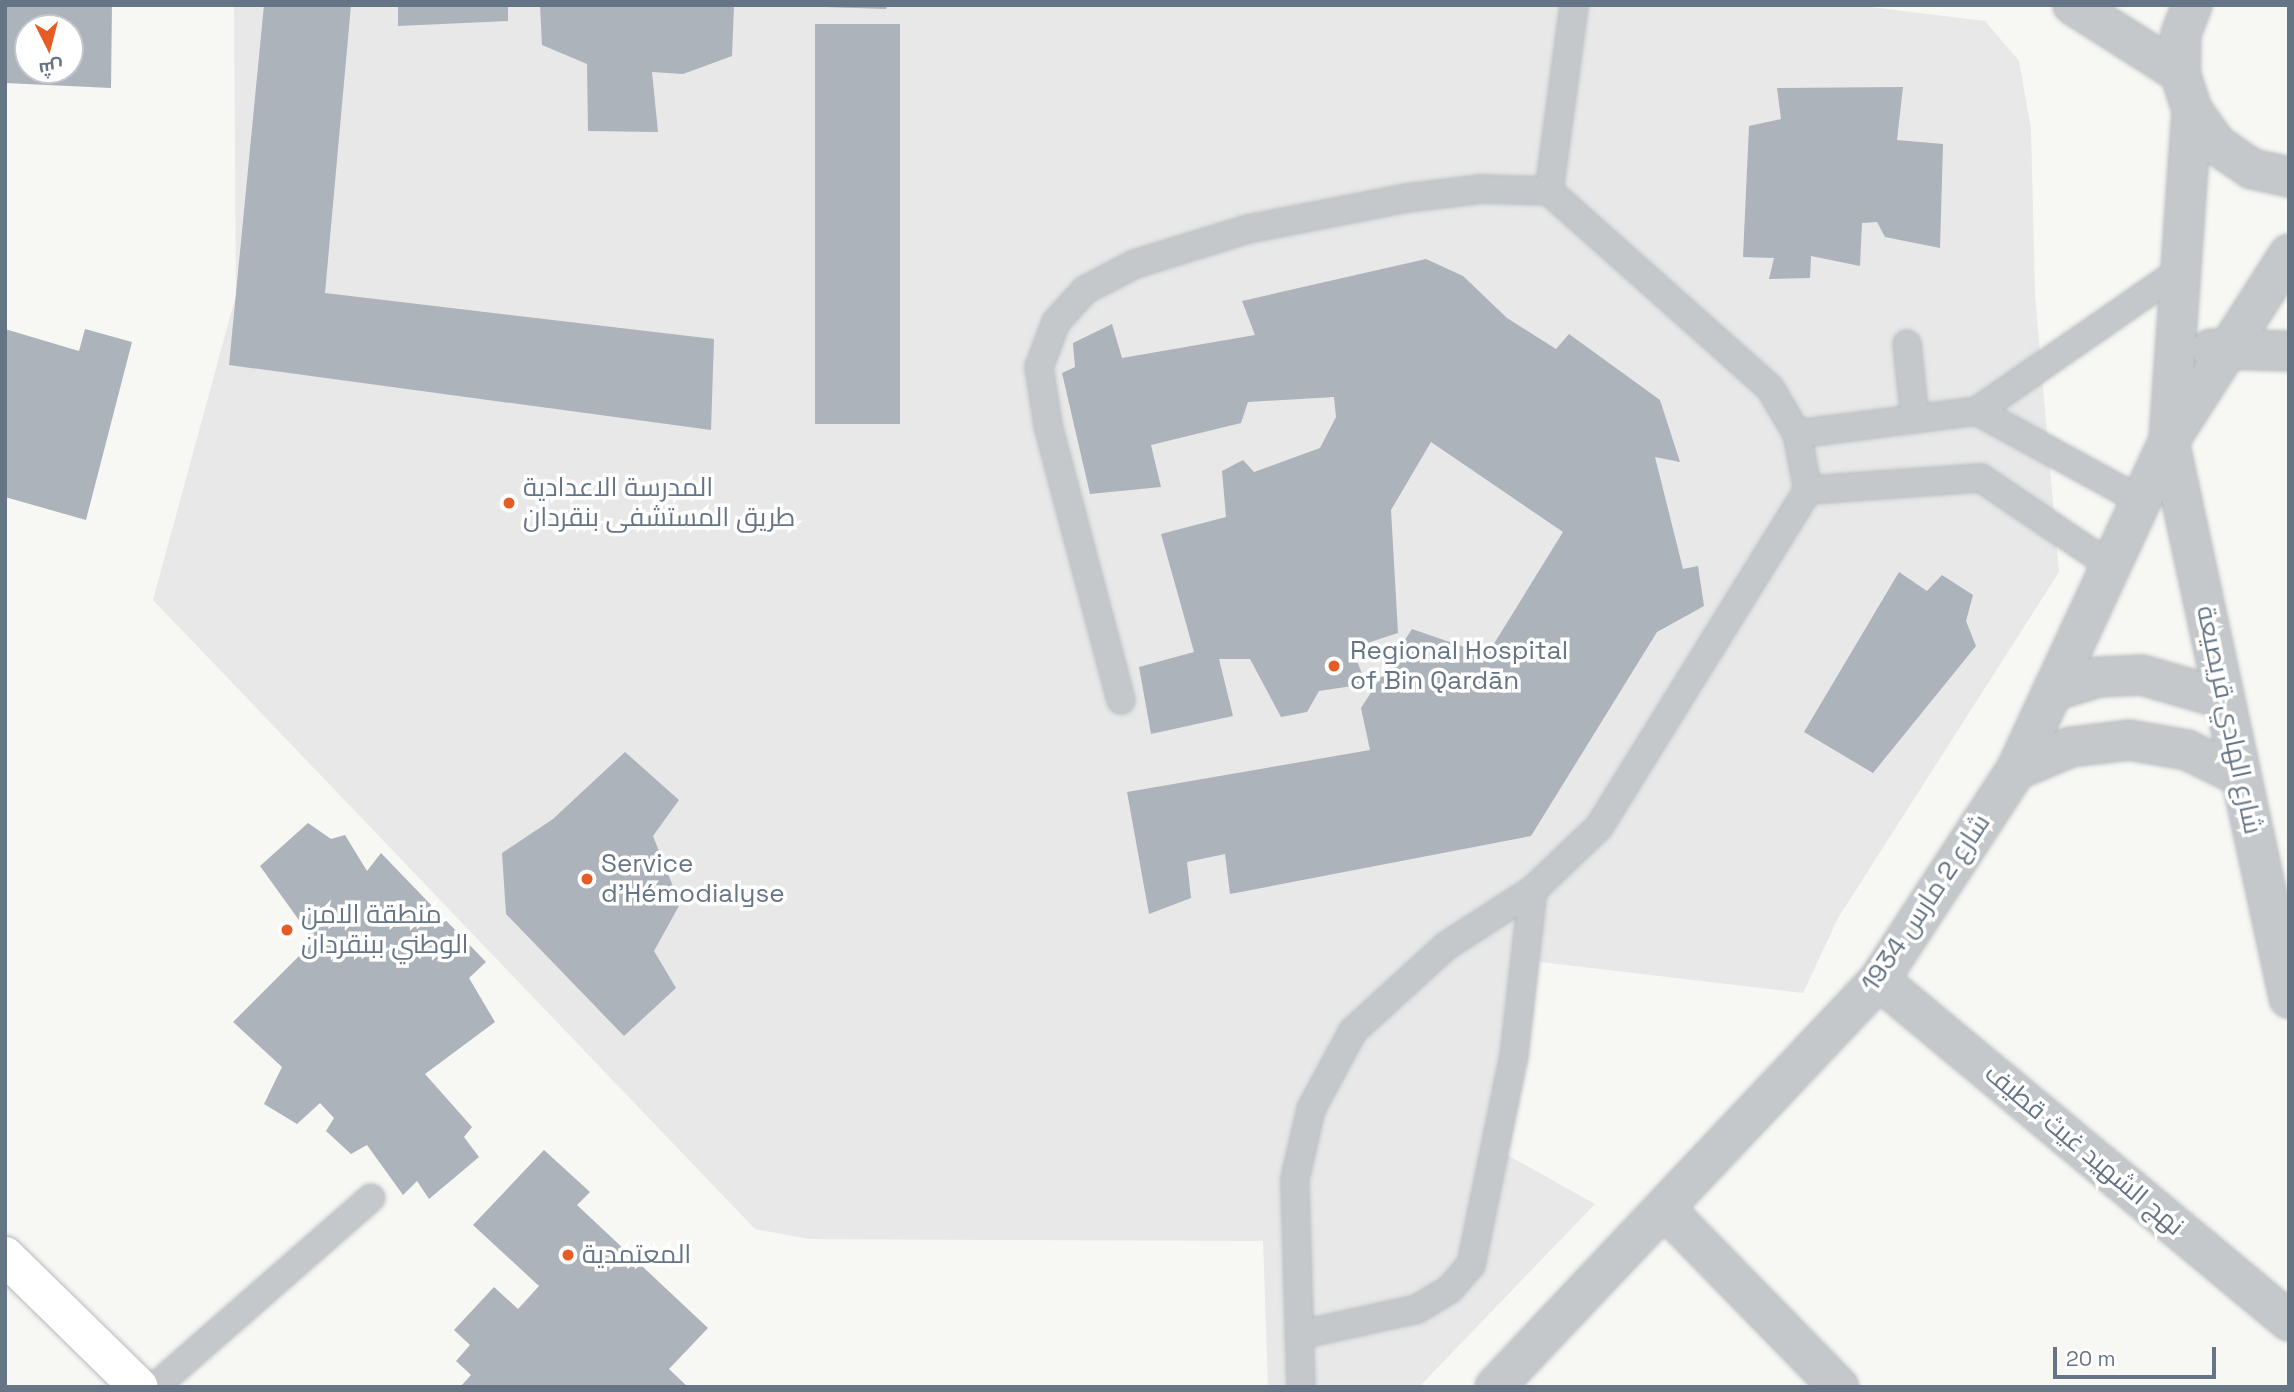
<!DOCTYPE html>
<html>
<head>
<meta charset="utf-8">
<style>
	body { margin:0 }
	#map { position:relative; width:2294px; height:1392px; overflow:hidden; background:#f7f7f3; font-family:"Space Grotesk",Cairo,sans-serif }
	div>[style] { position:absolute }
	.built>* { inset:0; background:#e7e8e7 }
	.building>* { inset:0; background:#acb3ba; transform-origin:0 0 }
	.roads { filter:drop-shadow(0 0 2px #b6bbc0) drop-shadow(0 0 2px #b6bbc0) }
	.service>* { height:26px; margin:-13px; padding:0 13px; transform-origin:13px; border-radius:13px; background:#c4c8cb }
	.minor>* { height:38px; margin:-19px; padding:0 19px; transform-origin:19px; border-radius:19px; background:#c4c8cb }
	.tertiary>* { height:38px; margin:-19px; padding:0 19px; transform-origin:19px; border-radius:19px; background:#c4c8cb }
	.secondary>* { height:38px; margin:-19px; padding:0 19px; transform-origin:19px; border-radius:19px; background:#fff }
	.dots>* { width:19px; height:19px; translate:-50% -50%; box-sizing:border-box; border:4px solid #fff; border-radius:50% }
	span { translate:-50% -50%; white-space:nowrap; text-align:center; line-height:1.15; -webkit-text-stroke:7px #fff; paint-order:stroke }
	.poi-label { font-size:26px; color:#657585 }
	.left { translate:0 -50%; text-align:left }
	.street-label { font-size:26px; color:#657585 }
	.frame { position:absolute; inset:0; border:7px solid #657585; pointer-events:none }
	.north { position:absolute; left:14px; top:14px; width:70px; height:70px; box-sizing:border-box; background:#fff; border:2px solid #c1c8ce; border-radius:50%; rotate:174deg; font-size:19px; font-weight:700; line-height:28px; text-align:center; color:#657585 }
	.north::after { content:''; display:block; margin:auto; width:24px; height:32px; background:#e65c24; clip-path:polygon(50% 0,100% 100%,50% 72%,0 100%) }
	.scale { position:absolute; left:2053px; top:1347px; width:163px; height:32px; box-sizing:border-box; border:4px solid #657585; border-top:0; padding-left:9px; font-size:21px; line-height:24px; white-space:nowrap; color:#657585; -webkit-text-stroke:5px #fff; paint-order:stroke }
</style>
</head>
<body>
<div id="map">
	<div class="built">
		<div style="clip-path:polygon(234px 5px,1870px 7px,1985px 21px,2019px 61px,2031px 129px,2035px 295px,2059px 572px,1838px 918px,1803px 993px,1515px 959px,1493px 1147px,1595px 1204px,1419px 1387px,1268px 1387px,1263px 1241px,809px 1239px,755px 1229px,153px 600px,236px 295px)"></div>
	</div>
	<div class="building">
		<div style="clip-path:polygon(evenodd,5px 5px,112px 5px,111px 88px,5px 83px,5px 5px,28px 28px,70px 28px,70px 70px,28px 70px,28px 28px)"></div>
		<div style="clip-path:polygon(264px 5px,351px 5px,325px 293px,714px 339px,711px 430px,229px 365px)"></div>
		<div style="clip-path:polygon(398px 5px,508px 5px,508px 21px,398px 26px)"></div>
		<div style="clip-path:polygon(540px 5px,734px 5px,732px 56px,683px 74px,652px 72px,658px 132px,588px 131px,587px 64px,542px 45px)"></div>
		<div style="clip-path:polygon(759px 5px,887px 5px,886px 9px)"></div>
		<div style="left:815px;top:24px;width:85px;height:400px"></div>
		<div style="clip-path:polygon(1903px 87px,1897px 140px,1943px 144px,1940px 248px,1885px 237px,1877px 222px,1862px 223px,1860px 266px,1811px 256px,1810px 278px,1769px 279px,1774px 258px,1743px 257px,1749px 126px,1781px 119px,1777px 88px)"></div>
		<div style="clip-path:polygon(1426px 259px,1463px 276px,1507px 318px,1556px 349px,1569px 334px,1660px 400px,1680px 462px,1655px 457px,1683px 569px,1698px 566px,1704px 606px,1657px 632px,1531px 836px,1230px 894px,1225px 854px,1187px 862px,1191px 898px,1149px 914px,1127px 792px,1370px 750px,1361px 708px,1412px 629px,1487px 655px,1563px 532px,1431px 442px,1391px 510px,1398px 633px,1352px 648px,1366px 684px,1319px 691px,1307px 712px,1281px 717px,1250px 659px,1219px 659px,1233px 716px,1151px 734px,1139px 667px,1194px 652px,1161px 534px,1226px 517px,1222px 471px,1243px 460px,1254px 472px,1320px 448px,1336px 417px,1334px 397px,1248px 402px,1241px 423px,1151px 445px,1161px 487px,1090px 494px,1062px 373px,1075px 367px,1073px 343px,1112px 324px,1122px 358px,1255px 335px,1242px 301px)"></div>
		<div style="clip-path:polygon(5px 329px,79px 351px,85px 329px,132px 342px,86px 520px,5px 497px)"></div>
		<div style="clip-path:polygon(1899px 572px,1927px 591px,1942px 575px,1973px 595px,1966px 621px,1976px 646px,1873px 773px,1804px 732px)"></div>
		<div style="clip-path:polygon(625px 752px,679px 800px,653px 836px,680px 904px,654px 951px,676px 988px,624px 1036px,506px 914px,502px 853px,553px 819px)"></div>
		<div style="clip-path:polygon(308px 823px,331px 839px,345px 835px,367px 871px,381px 853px,486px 962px,469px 978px,495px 1022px,425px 1074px,472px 1127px,464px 1137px,479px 1157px,429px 1199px,417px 1181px,403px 1195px,367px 1145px,351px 1154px,326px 1131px,334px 1118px,320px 1103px,297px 1124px,264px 1104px,282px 1067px,233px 1022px,314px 941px,260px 866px)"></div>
		<div style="clip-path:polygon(544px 1150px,590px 1192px,577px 1205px,708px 1328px,669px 1369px,688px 1387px,460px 1387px,471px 1375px,456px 1361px,470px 1345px,454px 1330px,494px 1287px,518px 1309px,539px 1286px,473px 1225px)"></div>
	</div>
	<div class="roads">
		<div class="service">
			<div style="left:1907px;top:344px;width:75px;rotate:83.9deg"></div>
			<div style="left:1977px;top:411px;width:248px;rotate:-34.7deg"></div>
			<div style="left:1797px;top:434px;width:181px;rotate:-7.3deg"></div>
			<div style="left:1977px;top:411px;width:189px;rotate:28.7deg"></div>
			<div style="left:1808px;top:490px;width:173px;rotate:-4deg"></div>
			<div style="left:1981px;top:478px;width:161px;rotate:34.1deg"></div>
			<div style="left:1121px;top:700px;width:285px;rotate:-104.9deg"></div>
			<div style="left:1048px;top:425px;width:59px;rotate:-98.8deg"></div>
			<div style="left:1039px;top:367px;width:48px;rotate:-69.3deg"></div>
			<div style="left:1056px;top:322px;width:43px;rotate:-47.8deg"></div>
			<div style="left:1085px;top:290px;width:56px;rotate:-27.5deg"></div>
			<div style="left:1135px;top:264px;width:118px;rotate:-17.2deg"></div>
			<div style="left:1248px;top:229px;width:162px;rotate:-11deg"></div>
			<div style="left:1407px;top:198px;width:75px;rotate:-6.9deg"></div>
			<div style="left:1481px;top:189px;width:68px;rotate:1.7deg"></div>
			<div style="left:1299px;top:1335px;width:121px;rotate:-12.4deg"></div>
			<div style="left:1417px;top:1309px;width:37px;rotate:-31deg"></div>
			<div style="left:1449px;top:1290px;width:33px;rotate:-49deg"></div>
			<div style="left:1471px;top:1265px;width:213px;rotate:-78.4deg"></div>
			<div style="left:1514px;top:1056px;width:167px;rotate:-83.5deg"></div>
			<div style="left:155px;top:1387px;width:287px;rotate:-41.2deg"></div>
			<div style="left:1301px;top:1387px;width:208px;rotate:-91.7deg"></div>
			<div style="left:1295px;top:1179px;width:72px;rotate:-77.1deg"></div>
			<div style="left:1311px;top:1109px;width:89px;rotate:-61.7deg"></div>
			<div style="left:1353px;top:1031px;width:126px;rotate:-42.4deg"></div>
			<div style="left:1446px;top:946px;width:103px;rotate:-32.8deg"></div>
			<div style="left:1533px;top:890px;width:91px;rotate:-43.7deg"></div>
			<div style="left:1599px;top:827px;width:397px;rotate:-58.2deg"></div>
			<div style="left:1808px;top:490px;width:57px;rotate:-101.1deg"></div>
			<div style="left:1797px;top:434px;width:53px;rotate:-120.4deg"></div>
			<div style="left:1770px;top:388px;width:296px;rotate:-138.3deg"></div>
			<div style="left:1549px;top:191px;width:188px;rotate:-82.3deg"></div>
		</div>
		<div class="minor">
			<div style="left:2073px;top:5px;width:127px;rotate:32.4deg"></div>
			<div style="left:2192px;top:110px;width:332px;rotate:94deg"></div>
			<div style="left:2169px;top:441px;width:570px;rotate:77.84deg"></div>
			<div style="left:2211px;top:349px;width:78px;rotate:1.5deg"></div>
			<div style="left:2056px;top:690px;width:44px;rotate:-17.2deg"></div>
			<div style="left:2098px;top:677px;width:44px;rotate:-2.6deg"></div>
			<div style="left:2142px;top:675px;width:85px;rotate:16.3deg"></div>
			<div style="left:2016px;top:770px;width:60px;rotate:-22.7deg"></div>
			<div style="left:2071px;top:747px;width:58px;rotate:-6.9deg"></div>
			<div style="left:2129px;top:740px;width:59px;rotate:9.8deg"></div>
			<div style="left:2187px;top:750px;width:59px;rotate:26.1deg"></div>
			<div style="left:1879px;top:980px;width:533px;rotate:39.75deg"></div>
			<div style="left:1665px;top:1209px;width:249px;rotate:45.7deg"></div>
			<div style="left:1495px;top:1387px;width:560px;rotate:-46.67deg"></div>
			<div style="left:1879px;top:980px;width:251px;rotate:-56.9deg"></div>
			<div style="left:2016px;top:770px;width:363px;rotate:-65.1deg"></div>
			<div style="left:2169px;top:441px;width:222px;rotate:-57.3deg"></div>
		</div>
		<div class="tertiary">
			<div style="left:2192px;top:5px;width:31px;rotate:111deg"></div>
			<div style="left:2181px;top:34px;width:39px;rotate:91deg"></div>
			<div style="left:2180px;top:73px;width:39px;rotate:72deg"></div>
			<div style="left:2192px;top:110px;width:43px;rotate:54.5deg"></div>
			<div style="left:2217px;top:145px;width:42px;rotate:34.4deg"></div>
			<div style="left:2252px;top:169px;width:38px;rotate:12deg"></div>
		</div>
		<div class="secondary">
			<div style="left:5px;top:1256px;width:187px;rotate:44.4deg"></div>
		</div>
	</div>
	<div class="dots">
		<div style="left:509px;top:503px;background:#e65c24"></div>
		<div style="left:1334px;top:666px;background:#e65c24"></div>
		<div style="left:587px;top:879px;background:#e65c24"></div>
		<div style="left:287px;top:930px;background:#e65c24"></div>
		<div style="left:568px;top:1255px;background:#e65c24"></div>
	</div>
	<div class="poi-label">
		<span class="left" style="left:523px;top:503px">المدرسة الاعدادية<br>طريق المستشفى بنقردان</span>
		<span class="left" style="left:1350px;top:666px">Regional Hospital<br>of Bin Qardān</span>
		<span class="left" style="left:601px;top:879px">Service<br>d'Hémodialyse</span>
		<span class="left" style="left:301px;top:930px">منطقة الامن<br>الوطني ببنقردان</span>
		<span class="left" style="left:582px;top:1255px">المعتمدية</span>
	</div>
	<div class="street-label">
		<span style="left:2229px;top:720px;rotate:78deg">شارع الهادي قريصيعة</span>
		<span style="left:1926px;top:903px;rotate:-56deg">شارع 2 مارس 1934</span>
		<span style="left:2084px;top:1150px;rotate:40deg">نهج الشهيد غيث قطيف</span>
	</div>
	<div class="frame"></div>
	<div class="north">ش</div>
	<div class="scale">20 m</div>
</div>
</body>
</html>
